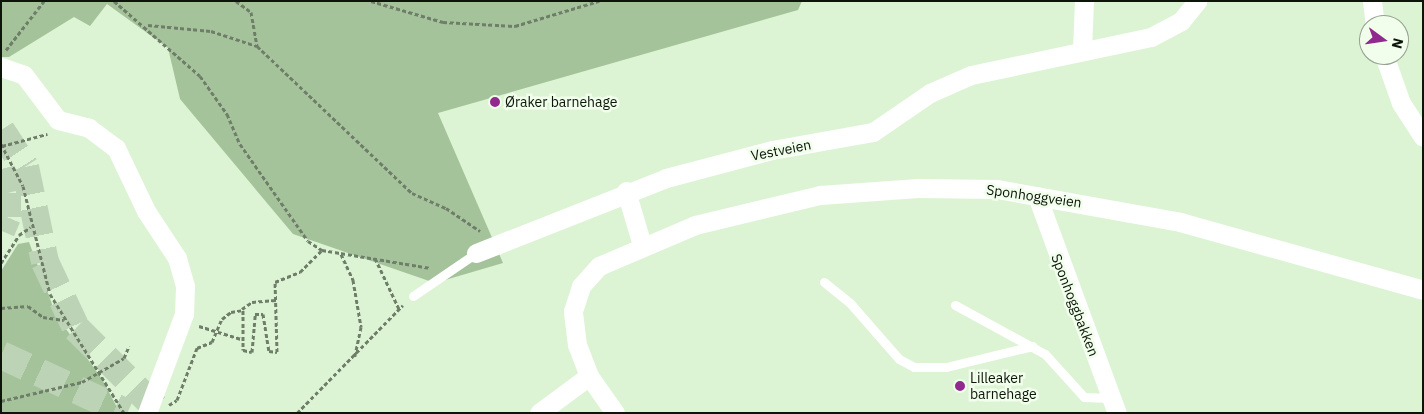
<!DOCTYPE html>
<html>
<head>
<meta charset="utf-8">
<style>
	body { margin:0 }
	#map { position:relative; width:1424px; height:414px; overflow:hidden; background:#dcf4d4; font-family:"IBM Plex Sans",sans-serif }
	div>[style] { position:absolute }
	.green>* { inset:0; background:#a5c39b }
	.highway-tunnel>* { height:28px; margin-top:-14px; transform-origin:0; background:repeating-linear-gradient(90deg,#bdd3b6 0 28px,transparent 0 42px) }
	.path>* { height:3px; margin-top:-1.5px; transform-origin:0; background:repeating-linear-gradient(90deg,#6f7e69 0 4px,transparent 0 6.5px) }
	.lane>* { height:9px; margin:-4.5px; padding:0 4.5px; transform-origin:4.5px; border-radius:4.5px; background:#fff }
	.street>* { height:19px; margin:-9.5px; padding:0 9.5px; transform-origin:9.5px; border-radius:9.5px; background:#fff }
	.dots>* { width:14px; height:14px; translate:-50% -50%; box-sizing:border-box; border:2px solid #f0feeb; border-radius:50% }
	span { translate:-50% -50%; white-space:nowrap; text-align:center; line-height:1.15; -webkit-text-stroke:5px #f0feeb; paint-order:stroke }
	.poi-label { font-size:14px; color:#0d150a }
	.left { translate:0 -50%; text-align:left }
	.street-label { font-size:14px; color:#0d150a }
	.frame { position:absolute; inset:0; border:2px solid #0d150a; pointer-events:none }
	.north { position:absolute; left:1359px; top:15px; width:50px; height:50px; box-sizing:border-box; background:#f0feeb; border:1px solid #95a191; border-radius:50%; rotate:104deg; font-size:14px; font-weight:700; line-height:20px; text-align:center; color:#0d150a }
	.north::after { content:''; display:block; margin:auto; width:18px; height:22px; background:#91298e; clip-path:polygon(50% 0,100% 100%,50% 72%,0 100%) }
</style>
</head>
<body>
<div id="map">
	<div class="green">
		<div style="clip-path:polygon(1px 1px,802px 1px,798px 10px,438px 113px,503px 263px,435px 283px,293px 234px,180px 99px,168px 48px,107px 4px,90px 26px,74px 17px,9px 57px,1px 57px)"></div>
		<div style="clip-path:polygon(29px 242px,56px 315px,102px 379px,120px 413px,1px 413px,1px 271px,18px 244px)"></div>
	</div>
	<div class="highway-tunnel">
		<div style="left:1px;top:130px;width:44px;rotate:57deg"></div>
		<div style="left:25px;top:167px;width:97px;rotate:78.1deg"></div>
		<div style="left:45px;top:262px;width:73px;rotate:64.8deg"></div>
		<div style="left:76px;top:328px;width:120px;rotate:45deg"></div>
		<div style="left:1px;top:169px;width:25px;rotate:76deg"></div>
		<div style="left:7px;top:193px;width:24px;rotate:90deg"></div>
		<div style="left:7px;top:217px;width:15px;rotate:113deg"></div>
		<div style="left:1px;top:355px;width:139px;rotate:24.7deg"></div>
	</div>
	<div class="path">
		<div style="left:114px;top:1px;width:114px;rotate:41.1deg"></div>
		<div style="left:200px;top:76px;width:47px;rotate:54.6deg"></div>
		<div style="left:227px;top:114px;width:33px;rotate:67deg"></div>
		<div style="left:240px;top:144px;width:118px;rotate:55deg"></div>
		<div style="left:308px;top:241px;width:17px;rotate:33deg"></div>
		<div style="left:322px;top:250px;width:110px;rotate:9.4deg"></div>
		<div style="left:236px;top:1px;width:19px;rotate:36deg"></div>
		<div style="left:251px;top:12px;width:35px;rotate:80deg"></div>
		<div style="left:257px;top:46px;width:214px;rotate:43.5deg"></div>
		<div style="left:412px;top:193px;width:37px;rotate:24deg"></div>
		<div style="left:446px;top:208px;width:41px;rotate:34.1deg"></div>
		<div style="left:371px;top:1px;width:75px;rotate:16.3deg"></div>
		<div style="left:443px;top:22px;width:72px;rotate:3.2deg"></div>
		<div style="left:515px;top:26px;width:88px;rotate:-16.6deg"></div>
		<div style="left:148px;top:25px;width:63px;rotate:5.4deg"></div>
		<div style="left:211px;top:31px;width:48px;rotate:18.1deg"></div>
		<div style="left:6px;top:50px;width:62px;rotate:-52.2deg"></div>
		<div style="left:1px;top:144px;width:47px;rotate:62.4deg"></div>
		<div style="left:23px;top:186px;width:111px;rotate:76deg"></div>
		<div style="left:50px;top:294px;width:140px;rotate:58.1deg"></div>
		<div style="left:2px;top:146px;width:47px;rotate:-14.9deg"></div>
		<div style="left:341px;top:254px;width:29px;rotate:65deg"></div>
		<div style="left:353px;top:280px;width:48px;rotate:80.3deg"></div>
		<div style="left:361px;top:327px;width:30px;rotate:102deg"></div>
		<div style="left:375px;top:258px;width:56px;rotate:64.8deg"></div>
		<div style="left:1px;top:263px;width:33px;rotate:-57deg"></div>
		<div style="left:19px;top:235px;width:14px;rotate:-34deg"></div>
		<div style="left:1px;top:308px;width:27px;rotate:-4deg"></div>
		<div style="left:28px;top:306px;width:19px;rotate:36deg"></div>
		<div style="left:43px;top:317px;width:21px;rotate:8deg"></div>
		<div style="left:242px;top:309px;width:12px;rotate:-35deg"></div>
		<div style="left:252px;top:302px;width:24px;rotate:-5deg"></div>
		<div style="left:199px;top:326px;width:44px;rotate:17.2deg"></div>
		<div style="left:1px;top:401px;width:83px;rotate:-13.2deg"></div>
		<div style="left:82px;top:382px;width:48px;rotate:-29.7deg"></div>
		<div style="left:124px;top:358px;width:13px;rotate:-67deg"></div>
		<div style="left:169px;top:405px;width:9px;rotate:-32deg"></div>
		<div style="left:177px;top:400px;width:56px;rotate:-69deg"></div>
		<div style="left:197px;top:348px;width:16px;rotate:-22deg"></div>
		<div style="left:212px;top:342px;width:25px;rotate:-67deg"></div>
		<div style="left:222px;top:319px;width:11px;rotate:-38deg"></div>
		<div style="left:231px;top:312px;width:12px;rotate:-9deg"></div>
		<div style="left:243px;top:310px;width:40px;rotate:90deg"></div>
		<div style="left:243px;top:350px;width:9px;rotate:13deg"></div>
		<div style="left:252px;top:352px;width:38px;rotate:-85deg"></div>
		<div style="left:255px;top:314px;width:8px"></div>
		<div style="left:263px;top:314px;width:37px;rotate:81deg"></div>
		<div style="left:269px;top:351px;width:8px;rotate:7deg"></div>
		<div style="left:277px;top:352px;width:70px;rotate:-91.6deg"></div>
		<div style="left:275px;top:282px;width:27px;rotate:-22deg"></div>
		<div style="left:300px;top:272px;width:31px;rotate:-45deg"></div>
		<div style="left:297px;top:413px;width:151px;rotate:-45.5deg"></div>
	</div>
	<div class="lane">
		<div style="left:824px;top:282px;width:33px;rotate:39deg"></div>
		<div style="left:850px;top:303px;width:74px;rotate:48.8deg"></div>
		<div style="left:899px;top:359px;width:17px;rotate:28deg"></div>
		<div style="left:914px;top:367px;width:32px"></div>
		<div style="left:946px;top:367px;width:89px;rotate:-13.6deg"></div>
		<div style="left:413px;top:296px;width:76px;rotate:-34.3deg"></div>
		<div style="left:955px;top:305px;width:102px;rotate:28.6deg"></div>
		<div style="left:1045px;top:354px;width:58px;rotate:47.8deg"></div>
		<div style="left:1084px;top:397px;width:26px;rotate:2deg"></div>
	</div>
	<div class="street">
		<div style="left:1372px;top:1px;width:24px;rotate:83deg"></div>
		<div style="left:1082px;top:50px;width:49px;rotate:-87.7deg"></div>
		<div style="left:1384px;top:55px;width:51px;rotate:70.5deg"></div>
		<div style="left:1401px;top:103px;width:40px;rotate:57.1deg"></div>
		<div style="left:1px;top:67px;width:24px;rotate:19deg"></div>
		<div style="left:24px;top:75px;width:56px;rotate:52.9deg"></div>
		<div style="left:58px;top:120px;width:32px;rotate:14deg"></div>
		<div style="left:89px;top:128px;width:34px;rotate:37deg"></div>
		<div style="left:116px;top:148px;width:70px;rotate:64.5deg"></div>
		<div style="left:146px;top:211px;width:56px;rotate:56.6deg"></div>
		<div style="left:177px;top:258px;width:29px;rotate:74deg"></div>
		<div style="left:185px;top:286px;width:28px;rotate:92deg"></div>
		<div style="left:184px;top:314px;width:106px;rotate:110.5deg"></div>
		<div style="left:626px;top:191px;width:56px;rotate:73.5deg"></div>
		<div style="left:1037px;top:196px;width:231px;rotate:69.8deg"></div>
		<div style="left:476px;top:253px;width:204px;rotate:-21.5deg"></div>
		<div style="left:666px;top:178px;width:110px;rotate:-14.8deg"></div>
		<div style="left:772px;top:150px;width:103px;rotate:-10.1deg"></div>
		<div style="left:873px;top:132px;width:69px;rotate:-34.4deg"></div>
		<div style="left:930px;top:93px;width:45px;rotate:-23.7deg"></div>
		<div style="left:971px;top:75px;width:184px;rotate:-11.9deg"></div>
		<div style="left:1151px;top:37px;width:34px;rotate:-28deg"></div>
		<div style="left:1181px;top:21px;width:26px;rotate:-51deg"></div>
		<div style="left:589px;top:376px;width:45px;rotate:54.9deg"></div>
		<div style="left:539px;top:413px;width:62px;rotate:-36.5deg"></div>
		<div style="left:589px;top:376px;width:33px;rotate:-111deg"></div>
		<div style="left:577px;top:345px;width:34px;rotate:-97deg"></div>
		<div style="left:573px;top:311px;width:26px;rotate:-72deg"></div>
		<div style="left:581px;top:286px;width:27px;rotate:-48deg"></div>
		<div style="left:599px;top:266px;width:104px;rotate:-23.1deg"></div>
		<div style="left:695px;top:225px;width:129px;rotate:-13.5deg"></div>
		<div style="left:820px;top:195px;width:98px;rotate:-4.1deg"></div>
		<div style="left:918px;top:188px;width:79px;rotate:0.7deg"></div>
		<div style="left:997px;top:189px;width:186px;rotate:10.2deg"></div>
		<div style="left:1180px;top:222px;width:252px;rotate:15.6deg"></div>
	</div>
	<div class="dots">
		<div style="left:495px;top:102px;background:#91298e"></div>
		<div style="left:960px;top:386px;background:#91298e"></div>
	</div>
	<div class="poi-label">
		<span class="left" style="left:505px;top:102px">Øraker barnehage</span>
		<span class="left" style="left:970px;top:386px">Lilleaker<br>barnehage</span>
	</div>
	<div class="street-label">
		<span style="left:781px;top:150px;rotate:-11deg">Vestveien</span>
		<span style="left:1034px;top:196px;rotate:8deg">Sponhoggveien</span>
		<span style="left:1075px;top:305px;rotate:69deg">Sponhoggbakken</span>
	</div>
	<div class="frame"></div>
	<div class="north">N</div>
</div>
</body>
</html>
